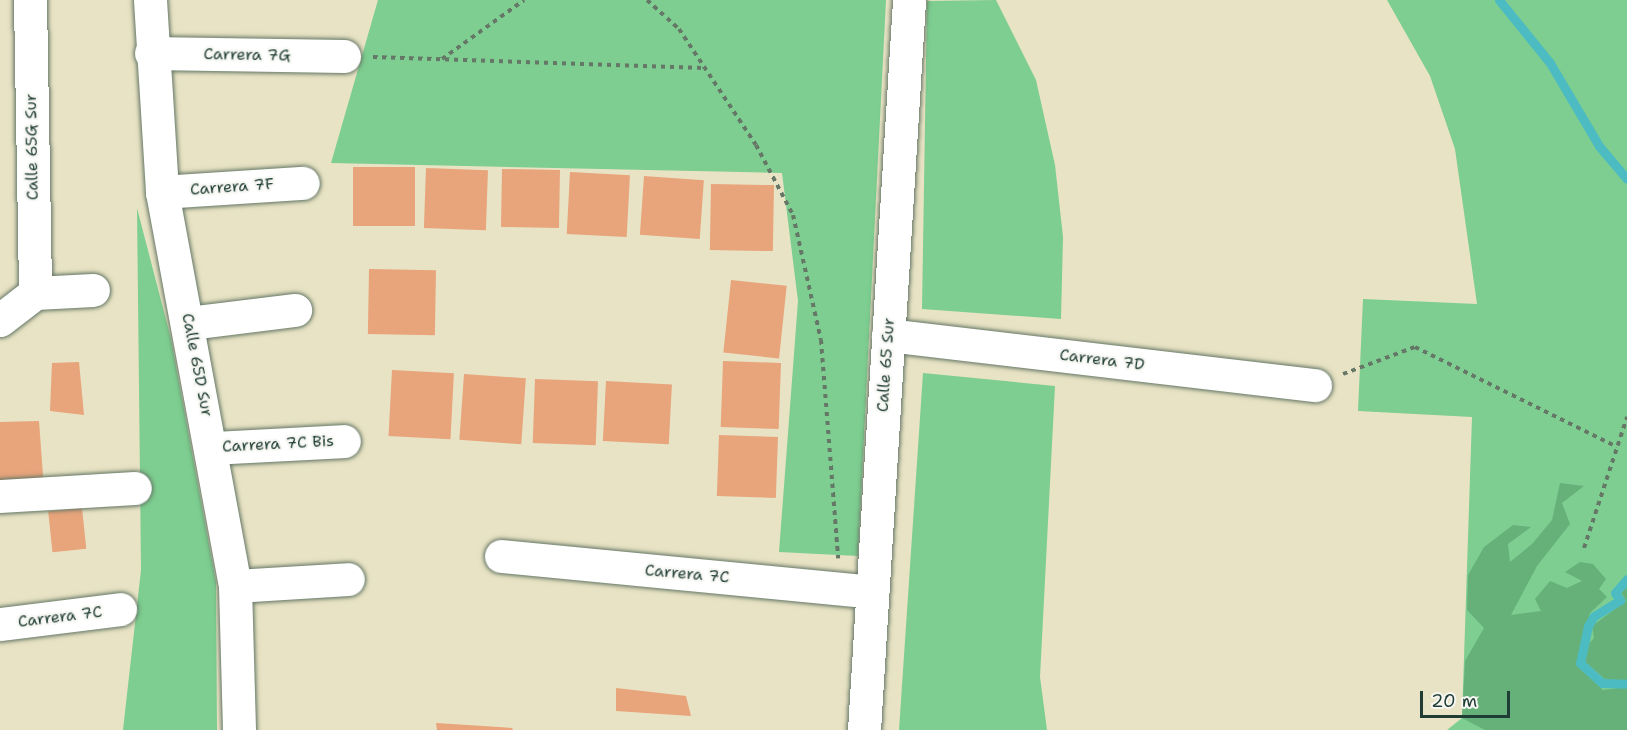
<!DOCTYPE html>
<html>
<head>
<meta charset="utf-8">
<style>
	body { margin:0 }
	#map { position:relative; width:1627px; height:730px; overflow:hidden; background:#e8e3c4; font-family:"Shantell Sans",sans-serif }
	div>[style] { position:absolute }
	.green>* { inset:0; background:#7dce90 }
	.forest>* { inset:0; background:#66b17a }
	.stream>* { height:9px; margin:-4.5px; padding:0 4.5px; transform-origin:4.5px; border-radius:4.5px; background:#4dbcc2 }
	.building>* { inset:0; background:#e8a47b; transform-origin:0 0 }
	.path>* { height:4px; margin-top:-2px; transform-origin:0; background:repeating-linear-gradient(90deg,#657766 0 4.5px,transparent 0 9px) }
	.roads { filter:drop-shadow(0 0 2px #657766) drop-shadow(0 0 2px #657766) }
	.minor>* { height:33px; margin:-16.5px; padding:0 16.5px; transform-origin:16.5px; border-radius:16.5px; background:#fff }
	span { translate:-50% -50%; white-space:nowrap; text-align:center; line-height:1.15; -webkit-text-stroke:4.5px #f6f6f2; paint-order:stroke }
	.street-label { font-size:16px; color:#1f3d34 }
	.scale { position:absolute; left:1420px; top:691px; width:90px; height:27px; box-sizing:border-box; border:3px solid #1f3d34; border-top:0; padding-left:8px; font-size:18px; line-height:21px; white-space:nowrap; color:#1f3d34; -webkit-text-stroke:4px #f6f6f2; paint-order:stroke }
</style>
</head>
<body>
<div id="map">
	<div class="green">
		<div style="clip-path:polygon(378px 0,886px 0,858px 556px,779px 552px,798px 301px,782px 173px,331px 163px)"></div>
		<div style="clip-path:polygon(996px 0,1036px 80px,1055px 165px,1063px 237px,1061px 319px,922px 309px,927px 1px)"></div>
		<div style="clip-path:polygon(1387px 0,1627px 0,1627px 730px,1447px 730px,1462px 718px,1472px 417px,1358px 411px,1363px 299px,1477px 304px,1455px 149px,1430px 76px)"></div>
		<div style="clip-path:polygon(137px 208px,171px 339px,216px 582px,217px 730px,123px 730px,141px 570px)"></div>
		<div style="clip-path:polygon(923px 373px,1055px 386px,1040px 677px,1047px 730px,899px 730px)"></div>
	</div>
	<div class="forest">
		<div style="clip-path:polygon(1560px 483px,1584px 486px,1562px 503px,1570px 524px,1537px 566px,1511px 615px,1541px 611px,1535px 599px,1550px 581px,1567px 588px,1582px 581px,1565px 572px,1580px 562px,1593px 564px,1606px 579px,1599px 589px,1607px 597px,1590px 613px,1577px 665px,1603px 690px,1627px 687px,1627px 730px,1485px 730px,1462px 718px,1465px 661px,1484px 628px,1467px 610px,1468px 575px,1484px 547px,1513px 525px,1531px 527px,1508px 544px,1510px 562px,1532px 544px,1552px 520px)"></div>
		<div style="clip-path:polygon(1627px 583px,1627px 680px,1606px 680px,1584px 661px,1586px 647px,1594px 638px,1592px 626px,1626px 601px,1621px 592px)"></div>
	</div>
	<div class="stream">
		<div style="left:1499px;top:0;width:81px;rotate:51deg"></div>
		<div style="left:1550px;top:63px;width:96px;rotate:59.4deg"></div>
		<div style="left:1599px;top:146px;width:43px;rotate:49.7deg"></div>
		<div style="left:1627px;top:579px;width:18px;rotate:131deg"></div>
		<div style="left:1615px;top:593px;width:9px;rotate:54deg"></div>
		<div style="left:1620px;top:600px;width:31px;rotate:148deg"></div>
		<div style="left:1594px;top:616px;width:12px;rotate:121deg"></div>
		<div style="left:1588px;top:626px;width:38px;rotate:102deg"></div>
		<div style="left:1580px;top:663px;width:30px;rotate:42deg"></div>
		<div style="left:1602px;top:683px;width:25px;rotate:2deg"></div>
	</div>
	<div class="building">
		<div style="left:353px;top:167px;width:62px;height:59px"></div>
		<div style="left:426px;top:168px;width:62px;height:60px;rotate:2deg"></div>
		<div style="left:502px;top:169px;width:58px;height:58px;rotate:1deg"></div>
		<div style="left:570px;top:172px;width:60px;height:62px;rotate:3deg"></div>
		<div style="left:644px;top:176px;width:60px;height:59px;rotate:4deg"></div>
		<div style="left:711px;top:184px;width:63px;height:66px;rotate:1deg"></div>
		<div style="left:369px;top:269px;width:67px;height:65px;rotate:1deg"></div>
		<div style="left:731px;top:280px;width:56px;height:73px;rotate:6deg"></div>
		<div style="left:723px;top:361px;width:58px;height:66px;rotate:2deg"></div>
		<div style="clip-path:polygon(79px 362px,84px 415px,50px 411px,52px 363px)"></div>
		<div style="left:392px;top:370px;width:62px;height:66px;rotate:3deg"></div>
		<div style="left:464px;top:374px;width:62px;height:66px;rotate:4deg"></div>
		<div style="left:535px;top:379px;width:63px;height:64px;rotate:2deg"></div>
		<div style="left:606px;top:381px;width:66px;height:60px;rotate:3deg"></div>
		<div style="clip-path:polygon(39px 421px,44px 489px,0 482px,0 422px)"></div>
		<div style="left:719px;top:435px;width:59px;height:61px;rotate:2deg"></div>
		<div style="left:82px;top:508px;width:41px;height:34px;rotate:84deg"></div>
		<div style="clip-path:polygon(616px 688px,686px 696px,691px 716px,616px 711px)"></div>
		<div style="clip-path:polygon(436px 723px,512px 728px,513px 730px,437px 730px)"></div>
	</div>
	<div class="path">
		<div style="left:647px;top:0;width:43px;rotate:42.2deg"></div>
		<div style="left:679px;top:29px;width:139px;rotate:56.4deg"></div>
		<div style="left:756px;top:145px;width:79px;rotate:62.1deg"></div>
		<div style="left:793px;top:215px;width:128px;rotate:77.4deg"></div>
		<div style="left:821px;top:340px;width:219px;rotate:85.5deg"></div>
		<div style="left:373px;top:57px;width:331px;rotate:1.9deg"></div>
		<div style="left:442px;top:59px;width:101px;rotate:-35.7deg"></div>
		<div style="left:1343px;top:374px;width:77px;rotate:-20.6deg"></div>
		<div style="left:1415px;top:347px;width:225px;rotate:26.3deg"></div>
		<div style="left:1584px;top:548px;width:138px;rotate:-71.8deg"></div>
	</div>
	<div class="roads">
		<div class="minor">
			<div style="left:30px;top:0;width:293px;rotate:89deg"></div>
			<div style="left:150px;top:0;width:192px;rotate:86.4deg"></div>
			<div style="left:162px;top:192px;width:401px;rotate:79.5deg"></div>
			<div style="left:235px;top:586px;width:144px;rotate:88.4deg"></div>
			<div style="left:151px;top:53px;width:193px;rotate:0.9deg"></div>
			<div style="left:162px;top:192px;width:141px;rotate:-3.7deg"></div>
			<div style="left:0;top:320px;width:44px;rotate:-37.6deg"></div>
			<div style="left:35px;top:293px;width:58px;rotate:-3deg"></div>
			<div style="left:189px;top:323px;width:107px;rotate:-7deg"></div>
			<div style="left:888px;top:335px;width:430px;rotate:6.7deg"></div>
			<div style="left:212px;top:448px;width:132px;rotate:-3deg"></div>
			<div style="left:0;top:496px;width:135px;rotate:-3.4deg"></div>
			<div style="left:501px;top:556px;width:373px;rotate:5.5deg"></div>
			<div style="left:235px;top:586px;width:113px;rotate:-3.5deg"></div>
			<div style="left:0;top:624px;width:121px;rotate:-7.1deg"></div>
			<div style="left:864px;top:730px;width:731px;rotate:-86.47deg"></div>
		</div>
	</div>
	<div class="street-label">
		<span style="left:247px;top:55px;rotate:1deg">Carrera 7G</span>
		<span style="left:32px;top:147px;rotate:-91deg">Calle 65G Sur</span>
		<span style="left:232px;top:187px;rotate:-4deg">Carrera 7F</span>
		<span style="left:1102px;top:360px;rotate:7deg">Carrera 7D</span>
		<span style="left:197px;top:365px;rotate:79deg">Calle 65D Sur</span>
		<span style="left:886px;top:365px;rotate:-86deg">Calle 65 Sur</span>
		<span style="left:278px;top:444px;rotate:-3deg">Carrera 7C Bis</span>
		<span style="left:687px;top:574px;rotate:5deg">Carrera 7C</span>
		<span style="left:60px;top:617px;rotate:-7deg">Carrera 7C</span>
	</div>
	<div class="scale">20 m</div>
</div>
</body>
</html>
